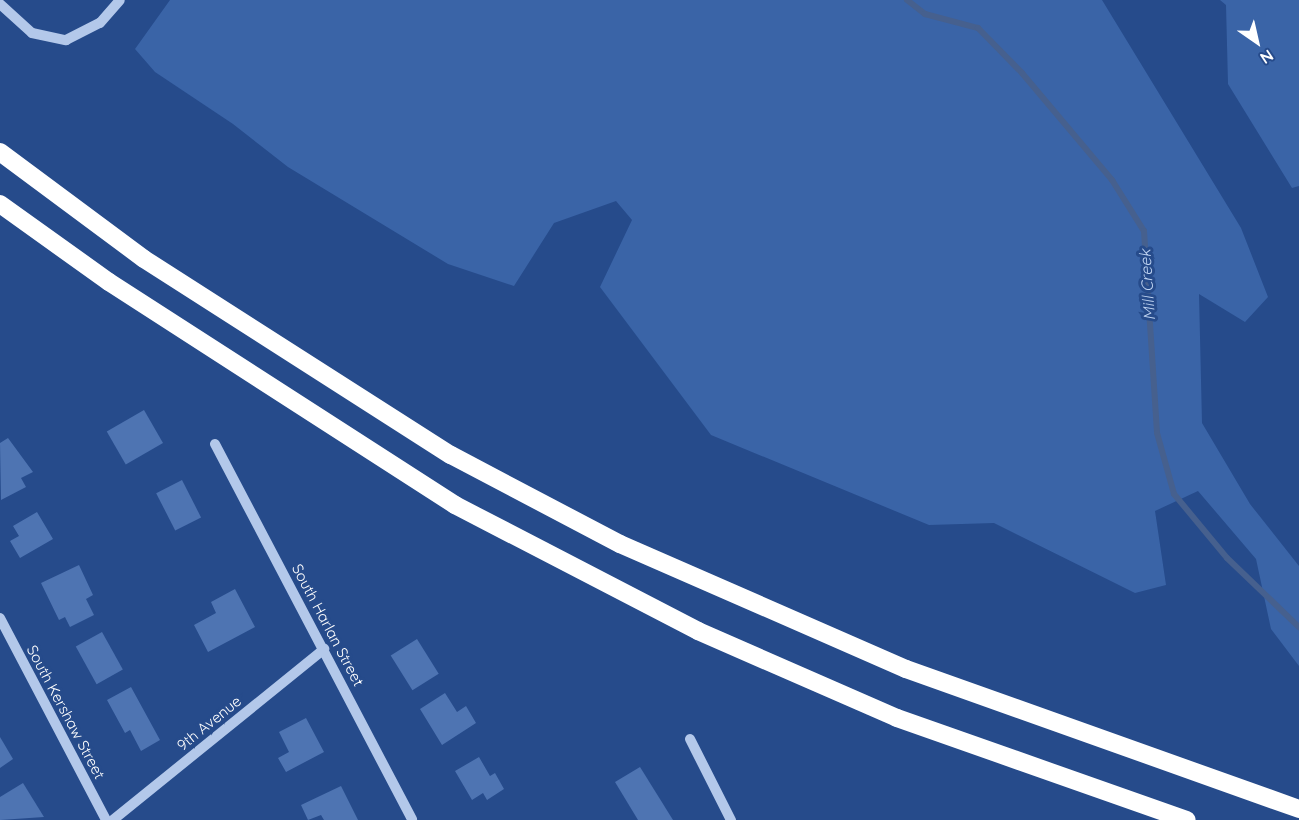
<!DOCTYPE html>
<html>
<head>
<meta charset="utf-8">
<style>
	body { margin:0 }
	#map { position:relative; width:1299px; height:820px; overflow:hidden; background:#264b8b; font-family:Quicksand,sans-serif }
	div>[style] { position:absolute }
	.green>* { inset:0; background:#3a64a7 }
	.stream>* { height:6px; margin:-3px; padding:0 3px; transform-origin:3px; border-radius:3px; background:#46608e }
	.building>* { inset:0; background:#4e74b2; transform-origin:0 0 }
	.minor>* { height:10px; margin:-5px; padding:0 5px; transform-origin:5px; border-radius:5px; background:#b3c8ea }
	.highway>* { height:18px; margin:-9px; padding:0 9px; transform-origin:9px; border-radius:9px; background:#fff }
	span { translate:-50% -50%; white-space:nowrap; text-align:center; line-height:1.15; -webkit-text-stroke:6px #264b8b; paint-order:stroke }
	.street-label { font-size:15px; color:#fff }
	.water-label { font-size:16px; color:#bfd3f1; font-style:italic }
	.north { position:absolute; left:1227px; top:12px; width:60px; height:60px; -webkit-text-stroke:4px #264b8b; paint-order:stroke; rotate:146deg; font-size:16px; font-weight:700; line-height:24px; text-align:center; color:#fff }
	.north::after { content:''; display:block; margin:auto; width:21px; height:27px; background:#fff; clip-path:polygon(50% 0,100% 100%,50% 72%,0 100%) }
</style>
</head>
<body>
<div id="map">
	<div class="green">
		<div style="clip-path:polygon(170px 0,1102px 0,1241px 228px,1268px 297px,1245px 322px,1199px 294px,1202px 423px,1250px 504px,1299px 566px,1299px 666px,1271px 629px,1256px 559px,1198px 491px,1155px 511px,1166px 585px,1135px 593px,994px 523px,929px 525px,711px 435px,600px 287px,632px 220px,616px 201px,554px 223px,514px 286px,448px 264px,288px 167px,233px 124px,155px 72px,135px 49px)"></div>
		<div style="clip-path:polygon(1220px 0,1299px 0,1299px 186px,1292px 188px,1228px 84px,1226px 5px)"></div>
	</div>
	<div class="stream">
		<div style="left:907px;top:0;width:23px;rotate:38deg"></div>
		<div style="left:925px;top:14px;width:55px;rotate:14.8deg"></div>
		<div style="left:978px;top:28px;width:63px;rotate:45.6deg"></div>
		<div style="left:1022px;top:73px;width:140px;rotate:49.9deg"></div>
		<div style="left:1112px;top:180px;width:60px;rotate:57.9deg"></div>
		<div style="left:1144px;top:231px;width:202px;rotate:86.3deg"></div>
		<div style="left:1157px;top:433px;width:63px;rotate:74.4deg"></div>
		<div style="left:1174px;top:494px;width:83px;rotate:50.4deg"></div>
		<div style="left:1227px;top:558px;width:100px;rotate:43.8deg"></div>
	</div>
	<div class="building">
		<div style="left:144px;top:410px;width:38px;height:43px;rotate:60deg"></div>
		<div style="clip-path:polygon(8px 438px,33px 472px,21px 478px,26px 487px,1px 500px,0 443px)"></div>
		<div style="left:182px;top:480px;width:42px;height:29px;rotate:63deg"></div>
		<div style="clip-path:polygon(37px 512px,53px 539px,20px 558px,10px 541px,19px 536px,13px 526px)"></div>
		<div style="clip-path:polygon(79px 565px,93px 595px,86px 599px,94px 615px,70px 627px,65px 617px,59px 620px,41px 583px)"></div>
		<div style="clip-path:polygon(235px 589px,255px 627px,208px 652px,194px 625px,216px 613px,211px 602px)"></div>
		<div style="left:102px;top:632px;width:43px;height:30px;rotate:61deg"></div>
		<div style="left:417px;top:639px;width:41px;height:31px;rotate:58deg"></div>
		<div style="clip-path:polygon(131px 687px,160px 740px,141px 751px,130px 730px,125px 733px,107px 700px)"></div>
		<div style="clip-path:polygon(445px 693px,457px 712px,466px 706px,476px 723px,442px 745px,420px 709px)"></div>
		<div style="clip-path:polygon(306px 718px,324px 752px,286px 772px,278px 758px,289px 752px,279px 732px)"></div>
		<div style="clip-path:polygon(0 737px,13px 759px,0 768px)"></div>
		<div style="clip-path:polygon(479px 757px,490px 776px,495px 773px,504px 789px,487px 800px,483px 793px,472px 800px,455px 771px)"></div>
		<div style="clip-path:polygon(640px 767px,673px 820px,638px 820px,615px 782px)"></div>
		<div style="clip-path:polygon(23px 783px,44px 817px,0 820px,0 797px)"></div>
		<div style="clip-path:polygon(341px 786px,358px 820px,324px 820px,321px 815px,308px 820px,301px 805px)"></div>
	</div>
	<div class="minor">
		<div style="left:0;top:4px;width:43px;rotate:42.2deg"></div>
		<div style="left:32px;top:33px;width:35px;rotate:12deg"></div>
		<div style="left:66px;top:40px;width:38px;rotate:-27deg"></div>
		<div style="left:100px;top:23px;width:30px;rotate:-49deg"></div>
		<div style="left:215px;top:444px;width:424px;rotate:62.3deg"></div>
		<div style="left:0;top:618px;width:228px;rotate:62.3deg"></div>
		<div style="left:690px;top:739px;width:91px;rotate:63.2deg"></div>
		<div style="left:113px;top:820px;width:272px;rotate:-39deg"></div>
	</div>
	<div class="highway">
		<div style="left:0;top:152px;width:179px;rotate:36.6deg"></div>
		<div style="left:144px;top:259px;width:364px;rotate:32.6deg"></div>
		<div style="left:451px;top:455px;width:191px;rotate:27.8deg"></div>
		<div style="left:620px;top:544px;width:312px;rotate:23.6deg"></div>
		<div style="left:906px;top:669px;width:417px;rotate:19.6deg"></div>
		<div style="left:0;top:204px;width:134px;rotate:35.6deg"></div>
		<div style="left:109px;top:282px;width:412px;rotate:32.8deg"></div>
		<div style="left:455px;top:505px;width:274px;rotate:27.4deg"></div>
		<div style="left:698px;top:631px;width:217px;rotate:23.6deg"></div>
		<div style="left:897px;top:718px;width:307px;rotate:19.4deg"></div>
	</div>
	<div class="street-label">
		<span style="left:328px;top:625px;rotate:62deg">South Harlan Street</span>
		<span style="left:66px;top:712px;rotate:62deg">South Kershaw Street</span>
		<span style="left:209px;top:723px;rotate:-39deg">9th Avenue</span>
	</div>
	<div class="water-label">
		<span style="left:1147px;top:285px;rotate:-94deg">Mill Creek</span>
	</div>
	<div class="north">N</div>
</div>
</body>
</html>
